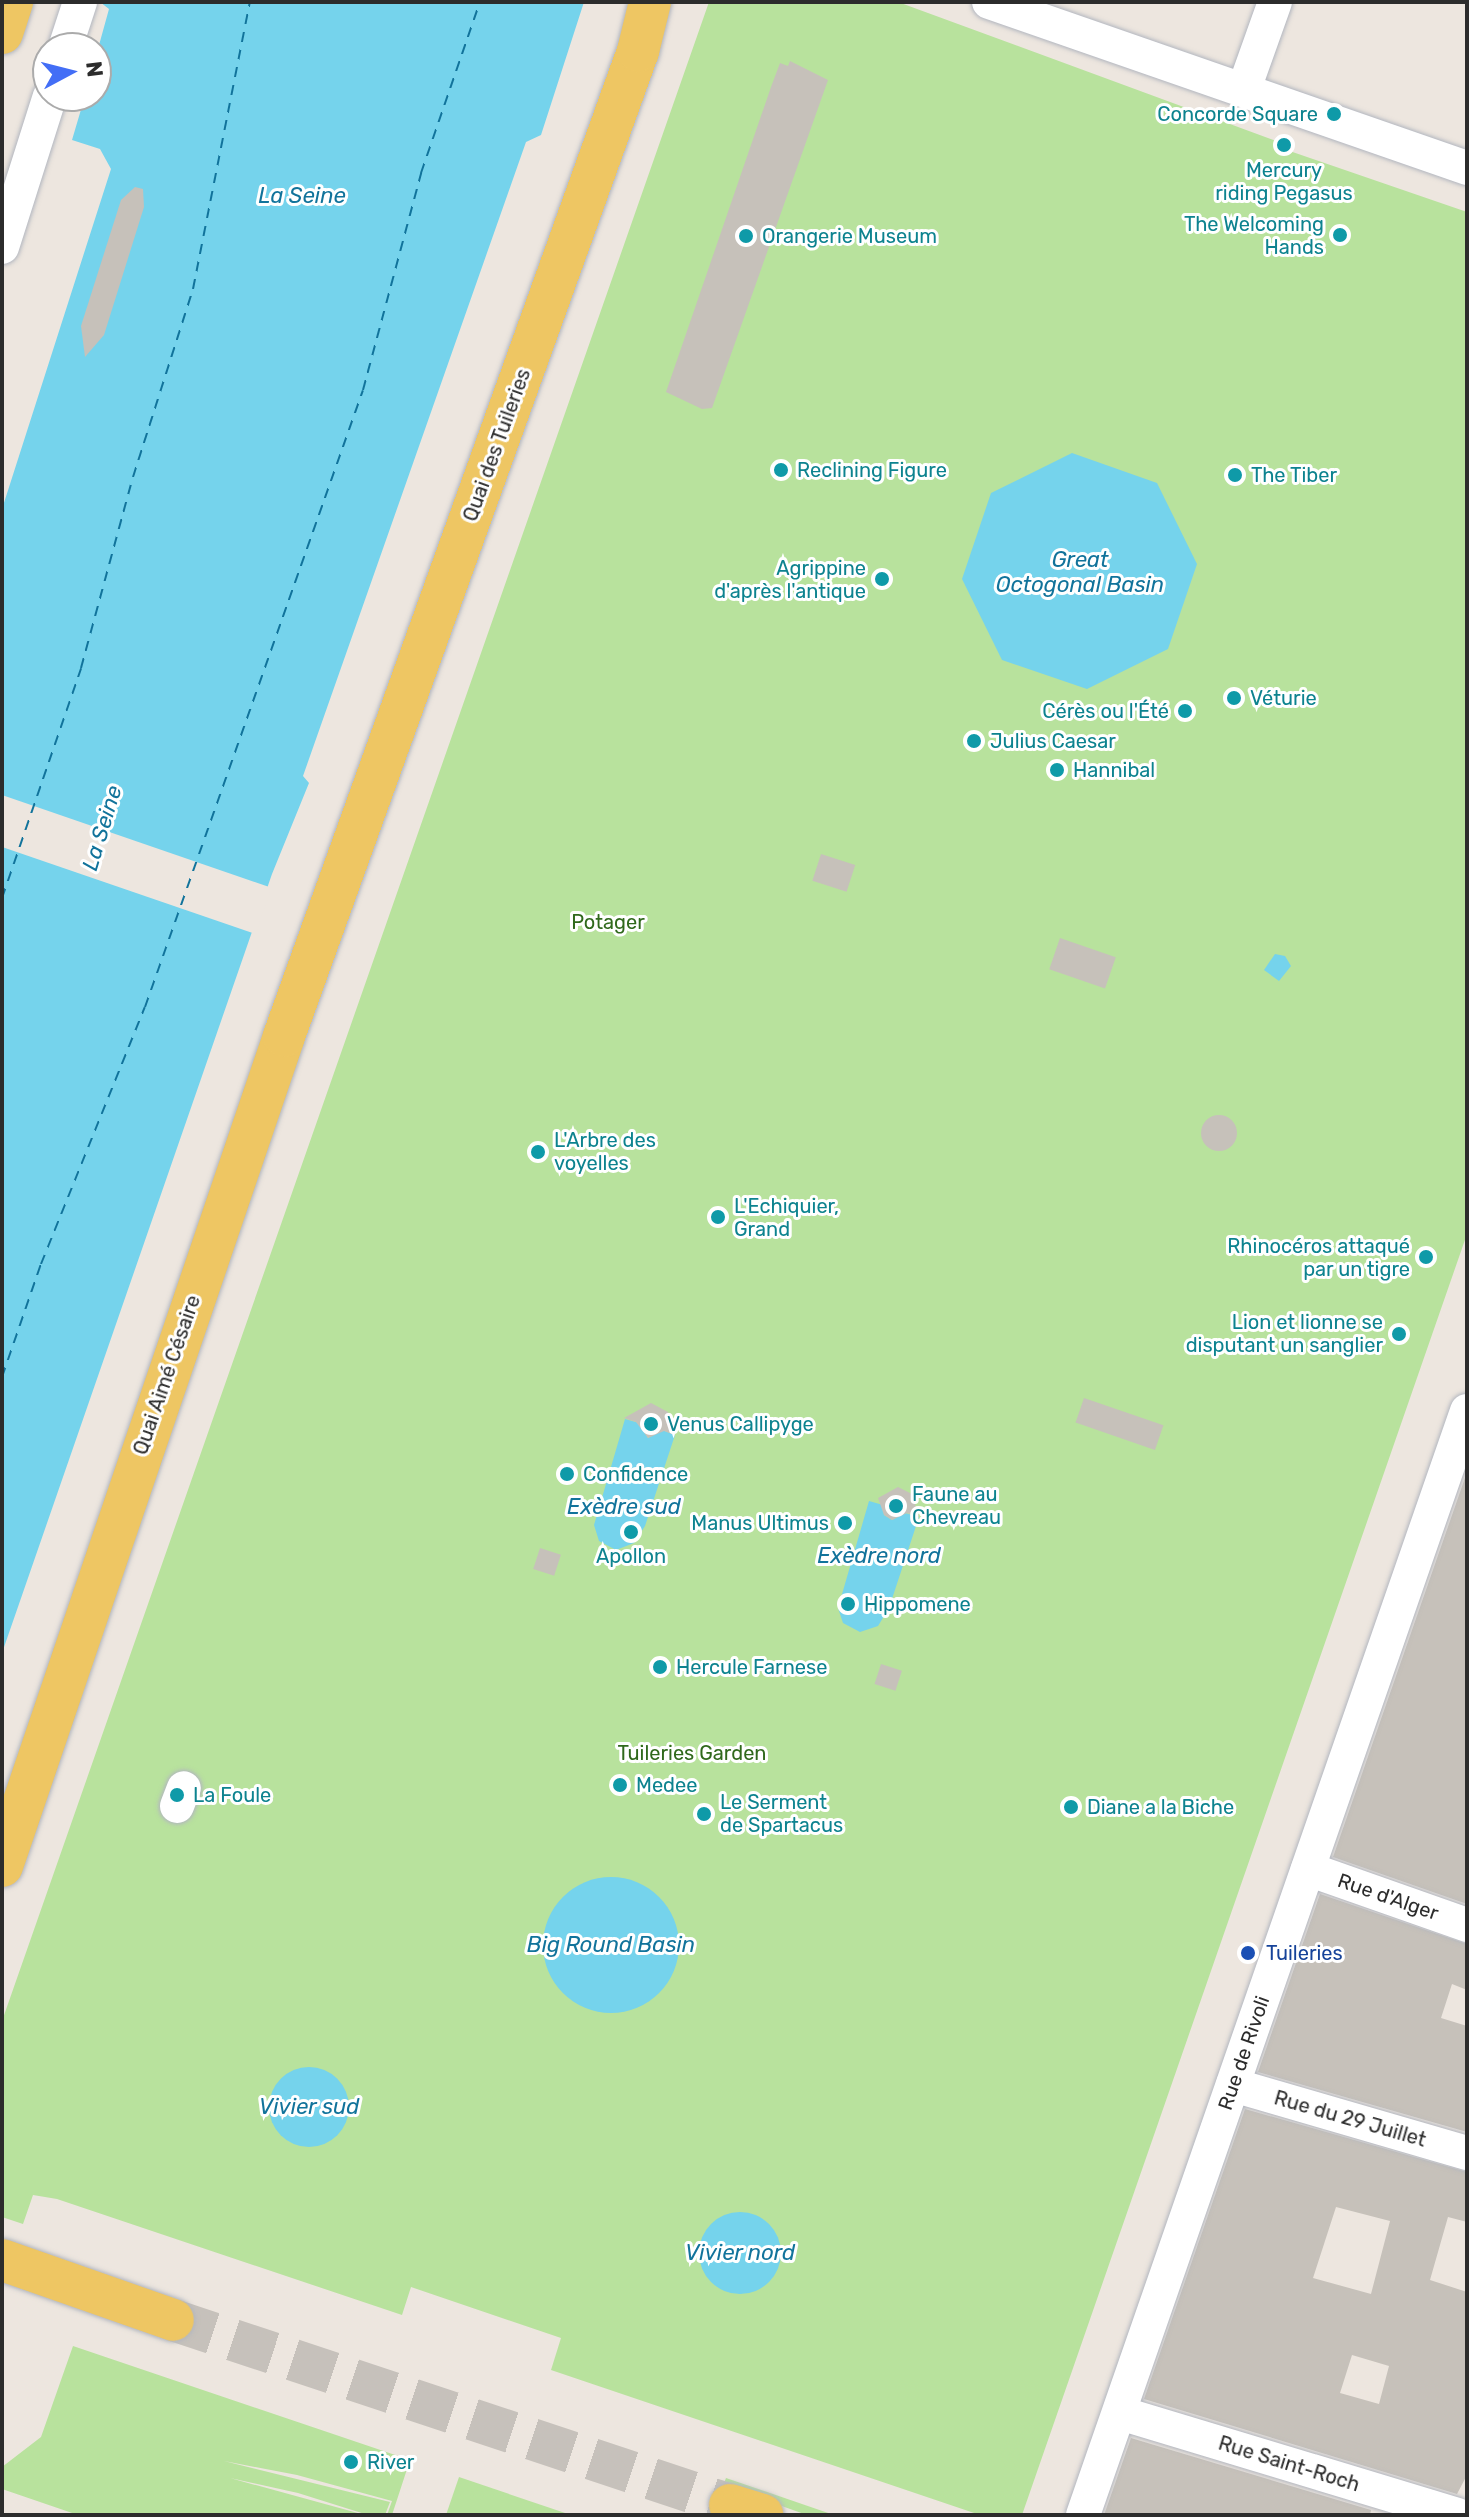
<!DOCTYPE html>
<html>
<head>
<meta charset="utf-8">
<style>
	body { margin:0 }
	#map { position:relative; width:1469px; height:2517px; overflow:hidden; background:#ede6df; font-family:Rubik,sans-serif }
	div>[style] { position:absolute }
	.green>* { inset:0; background:#b8e29d }
	.water>* { inset:0; background:#75d3ec }
	.round { border-radius:50% }
	.pier>* { inset:0; background:#ede6df; transform-origin:0 0 }
	.ferry>* { height:2px; margin-top:-1px; transform-origin:0; background:repeating-linear-gradient(90deg,#11739b 0 10px,transparent 0 18px) }
	.building>* { inset:0; background:#c6c1ba; transform-origin:0 0 }
	.major-tunnel>* { height:42px; margin-top:-21px; transform-origin:0; background:repeating-linear-gradient(90deg,#c6c1bb 0 42px,transparent 0 63px) }
	.roads { filter:drop-shadow(0 0 2px #b2b6bf) drop-shadow(0 0 2px #b2b6bf) }
	.minor>* { height:34px; margin:-17px; padding:0 17px; transform-origin:17px; border-radius:17px; background:#fff }
	.major>* { height:42px; margin:-21px; padding:0 21px; transform-origin:21px; border-radius:21px; background:#eec663 }
	.dots>* { width:22px; height:22px; translate:-50% -50%; box-sizing:border-box; border:4px solid #fff; border-radius:50% }
	span { translate:-50% -50%; white-space:nowrap; text-align:center; line-height:1.15; -webkit-text-stroke:6px #fff; paint-order:stroke }
	.culture-label { font-size:20px; color:#0d838f }
	.right { translate:-100% -50%; text-align:right }
	.left { translate:0 -50%; text-align:left }
	.street-label { font-size:20px; color:#2c2c2c }
	.park-label { font-size:20px; color:#30691c }
	.transit-label { font-size:20px; color:#164399 }
	.water-label { font-size:22px; color:#11739b; font-style:italic }
	.frame { position:absolute; inset:0; border:4px solid #2c2c2c; pointer-events:none }
	.north { position:absolute; left:32px; top:32px; width:80px; height:80px; box-sizing:border-box; background:#fff; border:2px solid #ababab; border-radius:50%; rotate:83deg; font-size:22px; font-weight:700; line-height:32px; text-align:center; color:#2c2c2c }
	.north::after { content:''; display:block; margin:auto; width:28px; height:36px; background:#436ef6; clip-path:polygon(50% 0,100% 100%,50% 72%,0 100%) }
</style>
</head>
<body>
<div id="map">
	<div class="green">
		<div style="clip-path:polygon(709px 2px,898px 2px,1279px 142px,1278px 147px,1467px 212px,1467px 1234px,1022px 2515px,980px 2515px,551px 2370px,561px 2338px,411px 2287px,402px 2315px,57px 2199px,33px 2195px,23px 2224px,2px 2217px,2px 2021px)"></div>
		<div style="clip-path:polygon(73px 2346px,410px 2460px,392px 2515px,387px 2515px,392px 2501px,297px 2475px,224px 2461px,390px 2502px,385px 2515px,368px 2515px,298px 2493px,230px 2478px,365px 2515px,78px 2515px,2px 2489px,2px 2467px,41px 2437px)"></div>
		<div style="clip-path:polygon(459px 2477px,571px 2515px,446px 2515px)"></div>
		<div style="clip-path:polygon(726px 2478px,834px 2515px,807px 2515px,734px 2489px,724px 2515px,712px 2515px)"></div>
	</div>
	<div class="water">
		<div style="clip-path:polygon(100px 2px,584px 2px,541px 135px,526px 142px,303px 776px,309px 783px,272px 874px,2px 1653px,2px 509px,111px 169px,100px 149px,72px 140px,85px 96px,96px 96px,96px 56px,109px 9px)"></div>
		<div style="clip-path:polygon(1072px 453px,1157px 483px,1197px 564px,1168px 649px,1087px 689px,1002px 660px,962px 579px,991px 493px)"></div>
		<div style="clip-path:polygon(1275px 954px,1285px 956px,1291px 966px,1279px 981px,1264px 970px)"></div>
		<div style="clip-path:polygon(625px 1419px,639px 1423px,648px 1438px,662px 1430px,675px 1435px,645px 1526px,634px 1543px,616px 1550px,599px 1541px,594px 1525px)"></div>
		<div style="clip-path:polygon(869px 1501px,883px 1505px,884px 1515px,892px 1520px,905px 1513px,919px 1517px,889px 1608px,878px 1626px,860px 1632px,843px 1623px,838px 1608px)"></div>
		<div class="round" style="left:543px;top:1877px;width:136px;height:136px"></div>
		<div class="round" style="left:269px;top:2067px;width:80px;height:80px"></div>
		<div class="round" style="left:699px;top:2212px;width:82px;height:82px"></div>
	</div>
	<div class="pier">
		<div style="left:2px;top:795px;width:285px;height:49px;rotate:19deg"></div>
	</div>
	<div class="ferry">
		<div style="left:2px;top:898px;width:243px;rotate:-71deg"></div>
		<div style="left:81px;top:668px;width:198px;rotate:-74.8deg"></div>
		<div style="left:133px;top:477px;width:197px;rotate:-72.3deg"></div>
		<div style="left:193px;top:289px;width:293px;rotate:-78.8deg"></div>
		<div style="left:2px;top:1377px;width:120px;rotate:-71deg"></div>
		<div style="left:41px;top:1264px;width:277px;rotate:-68deg"></div>
		<div style="left:145px;top:1007px;width:654px;rotate:-70.54deg"></div>
		<div style="left:363px;top:390px;width:225px;rotate:-75deg"></div>
		<div style="left:421px;top:173px;width:181px;rotate:-71deg"></div>
	</div>
	<div class="building">
		<div style="clip-path:polygon(790px 61px,828px 80px,712px 408px,702px 409px,666px 392px,771px 87px,780px 63px,788px 66px)"></div>
		<div style="clip-path:polygon(135px 187px,143px 189px,144px 207px,104px 335px,85px 357px,81px 326px,121px 200px)"></div>
		<div style="left:821px;top:854px;width:36px;height:28px;rotate:18deg"></div>
		<div style="left:1060px;top:938px;width:59px;height:33px;rotate:19deg"></div>
		<div class="round" style="left:1201px;top:1115px;width:36px;height:36px"></div>
		<div style="left:1084px;top:1398px;width:84px;height:26px;rotate:19deg"></div>
		<div style="clip-path:polygon(651px 1403px,668px 1412px,675px 1435px,664px 1431px,648px 1438px,636px 1422px,624px 1418px)"></div>
		<div style="clip-path:polygon(1467px 1472px,1467px 1904px,1333px 1857px)"></div>
		<div style="clip-path:polygon(898px 1487px,912px 1494px,919px 1517px,907px 1513px,892px 1520px,884px 1515px,878px 1498px)"></div>
		<div style="left:540px;top:1548px;width:22px;height:22px;rotate:18deg"></div>
		<div style="left:881px;top:1664px;width:22px;height:21px;rotate:18deg"></div>
		<div style="clip-path:polygon(1320px 1894px,1467px 1944px,1467px 1990px,1452px 1984px,1441px 2018px,1467px 2026px,1467px 2132px,1258px 2072px)"></div>
		<div style="clip-path:polygon(evenodd,1245px 2109px,1467px 2172px,1467px 2222px,1448px 2217px,1430px 2280px,1467px 2292px,1467px 2475px,1457px 2494px,1144px 2399px,1245px 2109px,1336px 2207px,1390px 2221px,1371px 2294px,1313px 2278px,1336px 2207px,1245px 2109px,1352px 2355px,1389px 2366px,1379px 2404px,1340px 2393px,1352px 2355px)"></div>
		<div style="clip-path:polygon(1131px 2438px,1371px 2510px,1370px 2515px,1104px 2515px)"></div>
	</div>
	<div class="major-tunnel">
		<div style="left:173px;top:2320px;width:587px;rotate:18.37deg"></div>
	</div>
	<div class="roads">
		<div class="minor">
			<div style="left:989px;top:2px;width:506px;rotate:19.15deg"></div>
			<div style="left:65px;top:48px;width:48px;rotate:-71.9deg"></div>
			<div style="left:1244px;top:89px;width:92px;rotate:-70.4deg"></div>
			<div style="left:2px;top:247px;width:158px;rotate:-72.4deg"></div>
			<div style="left:177px;top:1806px;width:19px;rotate:-69deg"></div>
			<div style="left:1308px;top:1869px;width:169px;rotate:19.4deg"></div>
			<div style="left:1233px;top:2085px;width:244px;rotate:16.2deg"></div>
			<div style="left:1120px;top:2413px;width:352px;rotate:16.8deg"></div>
			<div style="left:1083px;top:2515px;width:1169px;rotate:-70.82deg"></div>
		</div>
		<div class="major">
			<div style="left:2px;top:33px;width:33px;rotate:-72deg"></div>
			<div style="left:2px;top:1866px;width:877px;rotate:-71.23deg"></div>
			<div style="left:284px;top:1036px;width:1047px;rotate:-70.23deg"></div>
			<div style="left:638px;top:51px;width:50px;rotate:-76.2deg"></div>
			<div style="left:2px;top:2260px;width:181px;rotate:19.3deg"></div>
			<div style="left:730px;top:2505px;width:34px;rotate:17deg"></div>
		</div>
	</div>
	<div class="dots">
		<div style="left:1334px;top:114px;background:#0f9aa8"></div>
		<div style="left:1284px;top:145px;background:#0f9aa8"></div>
		<div style="left:1340px;top:235px;background:#0f9aa8"></div>
		<div style="left:746px;top:236px;background:#0f9aa8"></div>
		<div style="left:781px;top:470px;background:#0f9aa8"></div>
		<div style="left:1235px;top:475px;background:#0f9aa8"></div>
		<div style="left:882px;top:579px;background:#0f9aa8"></div>
		<div style="left:1234px;top:698px;background:#0f9aa8"></div>
		<div style="left:1185px;top:711px;background:#0f9aa8"></div>
		<div style="left:974px;top:741px;background:#0f9aa8"></div>
		<div style="left:1057px;top:770px;background:#0f9aa8"></div>
		<div style="left:538px;top:1152px;background:#0f9aa8"></div>
		<div style="left:718px;top:1217px;background:#0f9aa8"></div>
		<div style="left:1426px;top:1257px;background:#0f9aa8"></div>
		<div style="left:1399px;top:1334px;background:#0f9aa8"></div>
		<div style="left:651px;top:1424px;background:#0f9aa8"></div>
		<div style="left:567px;top:1474px;background:#0f9aa8"></div>
		<div style="left:896px;top:1506px;background:#0f9aa8"></div>
		<div style="left:845px;top:1523px;background:#0f9aa8"></div>
		<div style="left:631px;top:1532px;background:#0f9aa8"></div>
		<div style="left:848px;top:1604px;background:#0f9aa8"></div>
		<div style="left:660px;top:1667px;background:#0f9aa8"></div>
		<div style="left:620px;top:1785px;background:#0f9aa8"></div>
		<div style="left:177px;top:1795px;background:#0f9aa8"></div>
		<div style="left:1071px;top:1807px;background:#0f9aa8"></div>
		<div style="left:704px;top:1814px;background:#0f9aa8"></div>
		<div style="left:1248px;top:1953px;background:#1a4fb4"></div>
		<div style="left:351px;top:2462px;background:#0f9aa8"></div>
	</div>
	<div class="culture-label">
		<span class="right" style="left:1318px;top:114px">Concorde Square</span>
		<span style="left:1284px;top:182px">Mercury<br>riding Pegasus</span>
		<span class="right" style="left:1324px;top:236px">The Welcoming<br>Hands</span>
		<span class="left" style="left:762px;top:236px">Orangerie Museum</span>
		<span class="left" style="left:797px;top:470px">Reclining Figure</span>
		<span class="left" style="left:1251px;top:475px">The Tiber</span>
		<span class="right" style="left:866px;top:580px">Agrippine<br>d'après l'antique</span>
		<span class="left" style="left:1250px;top:698px">Véturie</span>
		<span class="right" style="left:1169px;top:711px">Cérès ou l'Été</span>
		<span class="left" style="left:990px;top:741px">Julius Caesar</span>
		<span class="left" style="left:1073px;top:770px">Hannibal</span>
		<span class="left" style="left:554px;top:1152px">L'Arbre des<br>voyelles</span>
		<span class="left" style="left:734px;top:1218px">L'Echiquier,<br>Grand</span>
		<span class="right" style="left:1410px;top:1258px">Rhinocéros attaqué<br>par un tigre</span>
		<span class="right" style="left:1383px;top:1334px">Lion et lionne se<br>disputant un sanglier</span>
		<span class="left" style="left:667px;top:1424px">Venus Callipyge</span>
		<span class="left" style="left:583px;top:1474px">Confidence</span>
		<span class="left" style="left:912px;top:1506px">Faune au<br>Chevreau</span>
		<span class="right" style="left:829px;top:1523px">Manus Ultimus</span>
		<span style="left:631px;top:1556px">Apollon</span>
		<span class="left" style="left:864px;top:1604px">Hippomene</span>
		<span class="left" style="left:676px;top:1667px">Hercule Farnese</span>
		<span class="left" style="left:636px;top:1785px">Medee</span>
		<span class="left" style="left:193px;top:1795px">La Foule</span>
		<span class="left" style="left:720px;top:1814px">Le Serment<br>de Spartacus</span>
		<span class="left" style="left:1087px;top:1807px">Diane a la Biche</span>
		<span class="left" style="left:367px;top:2462px">River</span>
	</div>
	<div class="street-label">
		<span style="left:497px;top:445px;rotate:-70deg">Quai des Tuileries</span>
		<span style="left:167px;top:1375px;rotate:-71deg">Quai Aimé Césaire</span>
		<span style="left:1388px;top:1897px;rotate:19deg">Rue d'Alger</span>
		<span style="left:1244px;top:2053px;rotate:-71deg">Rue de Rivoli</span>
		<span style="left:1350px;top:2119px;rotate:16deg">Rue du 29 Juillet</span>
		<span style="left:1289px;top:2464px;rotate:17deg">Rue Saint-Roch</span>
	</div>
	<div class="park-label">
		<span style="left:608px;top:922px">Potager</span>
		<span style="left:692px;top:1753px">Tuileries Garden</span>
	</div>
	<div class="transit-label">
		<span class="left" style="left:1266px;top:1953px">Tuileries</span>
	</div>
	<div class="water-label">
		<span style="left:302px;top:196px">La Seine</span>
		<span style="left:1080px;top:572px">Great<br>Octogonal Basin</span>
		<span style="left:102px;top:828px;rotate:-73deg">La Seine</span>
		<span style="left:624px;top:1507px">Exèdre sud</span>
		<span style="left:879px;top:1556px">Exèdre nord</span>
		<span style="left:611px;top:1945px">Big Round Basin</span>
		<span style="left:309px;top:2107px">Vivier sud</span>
		<span style="left:740px;top:2253px">Vivier nord</span>
	</div>
	<div class="frame"></div>
	<div class="north">N</div>
</div>
</body>
</html>
